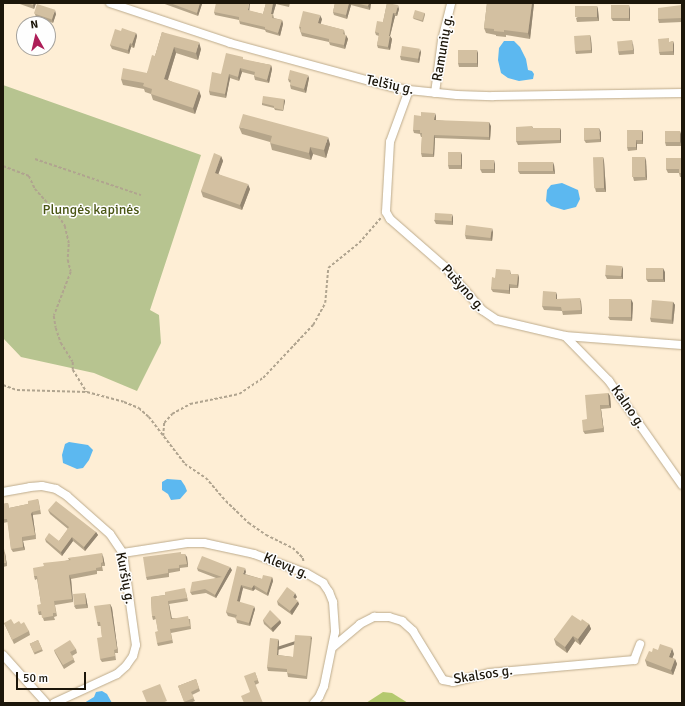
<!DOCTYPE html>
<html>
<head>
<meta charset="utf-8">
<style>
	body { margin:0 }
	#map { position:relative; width:685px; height:706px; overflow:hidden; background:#feeed5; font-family:Signika,sans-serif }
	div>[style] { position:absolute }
	.green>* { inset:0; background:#b7c490 }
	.forest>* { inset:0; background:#b4c96e }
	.water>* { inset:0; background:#5cb8f0 }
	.path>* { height:1.5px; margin-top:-0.75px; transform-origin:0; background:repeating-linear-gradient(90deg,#b0a48f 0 3px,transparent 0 5px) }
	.roads { filter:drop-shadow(0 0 1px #bdab8c) drop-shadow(0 0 1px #bdab8c) }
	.street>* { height:8px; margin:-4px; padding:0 4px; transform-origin:4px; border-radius:4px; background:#fff }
	.wall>* { inset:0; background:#b5a58a; transform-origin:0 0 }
	.shaded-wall>* { inset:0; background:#948671; transform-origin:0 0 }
	.building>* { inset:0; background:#d3c0a1; transform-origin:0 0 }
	span { translate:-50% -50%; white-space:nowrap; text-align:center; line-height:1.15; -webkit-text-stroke:3px #fefefe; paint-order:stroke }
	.street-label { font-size:14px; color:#1c160a }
	.park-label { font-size:14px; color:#495513 }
	.frame { position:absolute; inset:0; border:4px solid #1c160a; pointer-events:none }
	.north { position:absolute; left:16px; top:16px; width:40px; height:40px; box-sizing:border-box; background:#fefefe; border:1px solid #a4a19c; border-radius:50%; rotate:352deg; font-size:11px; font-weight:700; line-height:16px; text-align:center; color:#1c160a }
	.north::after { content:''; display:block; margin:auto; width:14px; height:18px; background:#ad1e58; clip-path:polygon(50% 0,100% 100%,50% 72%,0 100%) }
	.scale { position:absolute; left:16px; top:672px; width:70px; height:18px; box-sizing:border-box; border:2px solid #1c160a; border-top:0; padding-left:5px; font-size:12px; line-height:14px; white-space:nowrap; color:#1c160a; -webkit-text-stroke:3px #fefefe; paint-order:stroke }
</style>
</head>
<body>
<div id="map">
	<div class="green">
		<div style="clip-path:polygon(3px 85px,201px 155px,150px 310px,159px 315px,161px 343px,137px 391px,94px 373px,21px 357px,3px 338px)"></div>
	</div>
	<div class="forest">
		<div style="clip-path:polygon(383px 692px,392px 693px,408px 703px,366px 703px)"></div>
	</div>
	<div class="water">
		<div style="clip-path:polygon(504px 41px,514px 41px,520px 47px,526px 59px,528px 70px,532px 71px,534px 74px,533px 79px,519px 81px,508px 78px,501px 73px,498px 60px,499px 48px)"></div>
		<div style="clip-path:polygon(562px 183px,578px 190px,580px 199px,576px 207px,564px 210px,551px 206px,546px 201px,547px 190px,551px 185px)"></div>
		<div style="clip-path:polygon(69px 442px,88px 445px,93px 450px,89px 460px,83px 468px,77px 469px,63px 463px,62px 455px,65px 444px)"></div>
		<div style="clip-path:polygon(167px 479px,181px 480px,185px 486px,187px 491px,180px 499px,171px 500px,168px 494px,162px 490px,162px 482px)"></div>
		<div style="clip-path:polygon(102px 691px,107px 694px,112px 703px,84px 703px,94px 697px,96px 692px)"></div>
	</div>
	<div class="path">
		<div style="left:35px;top:159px;width:112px;rotate:18.8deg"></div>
		<div style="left:3px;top:166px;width:28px;rotate:21deg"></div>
		<div style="left:29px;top:176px;width:14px;rotate:65deg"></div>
		<div style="left:35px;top:189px;width:31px;rotate:48deg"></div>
		<div style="left:56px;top:212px;width:17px;rotate:57deg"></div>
		<div style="left:65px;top:226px;width:18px;rotate:77deg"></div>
		<div style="left:69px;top:244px;width:16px;rotate:94deg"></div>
		<div style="left:68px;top:260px;width:12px;rotate:76deg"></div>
		<div style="left:71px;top:272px;width:47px;rotate:111.1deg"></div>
		<div style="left:54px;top:316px;width:12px;rotate:81deg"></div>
		<div style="left:56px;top:328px;width:16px;rotate:72deg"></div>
		<div style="left:61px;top:343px;width:22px;rotate:58deg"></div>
		<div style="left:73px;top:362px;width:8px;rotate:90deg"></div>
		<div style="left:73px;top:370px;width:26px;rotate:58deg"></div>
		<div style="left:3px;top:385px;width:15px;rotate:20deg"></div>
		<div style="left:17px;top:390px;width:70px;rotate:1.6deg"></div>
		<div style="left:87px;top:392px;width:38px;rotate:15deg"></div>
		<div style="left:124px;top:402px;width:16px;rotate:22deg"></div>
		<div style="left:139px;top:408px;width:13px;rotate:42deg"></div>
		<div style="left:149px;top:417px;width:59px;rotate:52.5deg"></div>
		<div style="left:185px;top:464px;width:25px;rotate:34deg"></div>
		<div style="left:206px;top:478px;width:30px;rotate:49deg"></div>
		<div style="left:226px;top:501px;width:32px;rotate:44deg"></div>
		<div style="left:249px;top:523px;width:21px;rotate:35deg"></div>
		<div style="left:266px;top:535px;width:30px;rotate:26deg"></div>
		<div style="left:293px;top:548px;width:14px;rotate:45deg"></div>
		<div style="left:303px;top:558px;width:5px;rotate:79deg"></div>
		<div style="left:163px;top:436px;width:13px;rotate:-86deg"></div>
		<div style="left:164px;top:423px;width:12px;rotate:-48deg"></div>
		<div style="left:172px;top:414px;width:21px;rotate:-29deg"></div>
		<div style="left:190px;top:404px;width:50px;rotate:-11.5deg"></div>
		<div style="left:239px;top:394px;width:29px;rotate:-34deg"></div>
		<div style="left:263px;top:378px;width:73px;rotate:-46.7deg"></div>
		<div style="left:313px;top:325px;width:25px;rotate:-61deg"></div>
		<div style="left:325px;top:303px;width:35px;rotate:-85deg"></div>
		<div style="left:328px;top:268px;width:40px;rotate:-39deg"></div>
		<div style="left:359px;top:243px;width:33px;rotate:-49deg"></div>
	</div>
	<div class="roads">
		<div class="street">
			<div style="left:110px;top:3px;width:126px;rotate:18.4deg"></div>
			<div style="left:230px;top:43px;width:168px;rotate:15.2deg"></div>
			<div style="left:392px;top:87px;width:17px;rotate:10deg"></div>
			<div style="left:409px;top:90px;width:48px;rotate:5.9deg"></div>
			<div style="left:457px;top:95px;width:36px;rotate:2deg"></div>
			<div style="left:493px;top:96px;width:189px;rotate:-0.9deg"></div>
			<div style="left:409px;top:90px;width:55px;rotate:110.1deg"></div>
			<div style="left:390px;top:142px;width:70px;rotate:93.3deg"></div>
			<div style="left:386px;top:212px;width:8px;rotate:60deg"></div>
			<div style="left:390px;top:219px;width:73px;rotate:41.1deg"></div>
			<div style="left:445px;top:267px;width:57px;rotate:49.3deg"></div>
			<div style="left:482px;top:310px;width:18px;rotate:34deg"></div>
			<div style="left:497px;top:320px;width:70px;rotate:13.2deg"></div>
			<div style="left:565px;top:336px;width:117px;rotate:4.4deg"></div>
			<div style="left:435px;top:93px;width:53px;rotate:-82.5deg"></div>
			<div style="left:442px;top:40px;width:38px;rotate:-76deg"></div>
			<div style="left:565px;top:336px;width:63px;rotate:45.6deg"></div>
			<div style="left:609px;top:381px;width:127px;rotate:54.9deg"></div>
			<div style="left:3px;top:492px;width:27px;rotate:-10deg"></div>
			<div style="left:30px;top:487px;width:12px;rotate:-5deg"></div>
			<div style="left:42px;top:486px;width:14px;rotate:12deg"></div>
			<div style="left:56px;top:489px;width:13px;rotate:32deg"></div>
			<div style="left:67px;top:496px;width:57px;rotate:41.5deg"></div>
			<div style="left:110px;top:534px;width:23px;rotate:56deg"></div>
			<div style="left:123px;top:553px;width:93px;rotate:82deg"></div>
			<div style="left:136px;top:645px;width:11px;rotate:105deg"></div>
			<div style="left:133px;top:656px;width:12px;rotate:125deg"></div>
			<div style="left:126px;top:666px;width:12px;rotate:138deg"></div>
			<div style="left:117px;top:674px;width:69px;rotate:155.3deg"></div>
			<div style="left:123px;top:553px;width:65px;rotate:-8.9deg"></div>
			<div style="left:187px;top:543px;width:17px"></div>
			<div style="left:204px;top:543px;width:51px;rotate:12.4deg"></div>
			<div style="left:254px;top:554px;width:55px;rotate:20.1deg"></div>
			<div style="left:306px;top:573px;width:20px;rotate:30deg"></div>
			<div style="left:323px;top:583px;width:11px;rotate:56deg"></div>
			<div style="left:329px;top:592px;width:11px;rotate:68deg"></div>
			<div style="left:333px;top:602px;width:30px;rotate:86deg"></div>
			<div style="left:335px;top:632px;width:55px;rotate:101.5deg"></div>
			<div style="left:324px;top:686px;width:12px;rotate:114deg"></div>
			<div style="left:319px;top:697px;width:8px;rotate:130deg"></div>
			<div style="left:333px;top:647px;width:35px;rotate:-40deg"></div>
			<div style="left:360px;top:624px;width:16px;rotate:-27deg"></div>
			<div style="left:374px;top:617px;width:15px"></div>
			<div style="left:389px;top:617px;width:14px;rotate:17deg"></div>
			<div style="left:402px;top:621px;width:15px;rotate:42deg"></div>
			<div style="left:413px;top:631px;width:57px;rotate:58.5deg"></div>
			<div style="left:443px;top:680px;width:10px;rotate:11deg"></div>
			<div style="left:453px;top:682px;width:37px;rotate:-14deg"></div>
			<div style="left:489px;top:673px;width:146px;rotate:-5.1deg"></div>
			<div style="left:634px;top:660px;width:17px;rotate:-69deg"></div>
			<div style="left:3px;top:655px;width:64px;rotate:48.1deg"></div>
		</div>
	</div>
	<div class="wall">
		<div style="clip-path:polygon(17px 3px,36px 3px,34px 9px)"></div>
		<div style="clip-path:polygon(162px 3px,201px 3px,202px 4px,198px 16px)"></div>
		<div style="clip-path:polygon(266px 3px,290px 3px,289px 7px,276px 4px,273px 14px,274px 18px,282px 20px,283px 24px,280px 36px,266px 32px,265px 30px,240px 24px,239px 20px,215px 15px,214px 12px,249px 11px,263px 14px)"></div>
		<div style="clip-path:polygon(335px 3px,371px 3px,370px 10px,351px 5px,347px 19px,334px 15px,333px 12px)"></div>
		<div style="clip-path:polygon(387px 3px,399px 9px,397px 16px,395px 16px,390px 36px,392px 39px,390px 50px,378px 48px,377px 45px,379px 36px,376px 35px,375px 32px,383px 22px)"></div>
		<div style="clip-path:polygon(487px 3px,534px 3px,530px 39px,506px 35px,506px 37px,496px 36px,496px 35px,486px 33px,484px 28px)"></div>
		<div style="clip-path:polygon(682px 5px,682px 22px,659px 23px,658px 19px)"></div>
		<div style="clip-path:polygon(597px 6px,598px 10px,599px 21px,577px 22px,576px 18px)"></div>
		<div style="clip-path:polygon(630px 9px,630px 21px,613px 21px,611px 18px)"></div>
		<div style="clip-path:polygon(425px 13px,425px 15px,423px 22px,414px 19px,413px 18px)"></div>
		<div style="clip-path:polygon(35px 14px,56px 14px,53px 23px,36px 17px)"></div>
		<div style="clip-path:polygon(322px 19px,320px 24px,344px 30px,345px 34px,345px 35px,348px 39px,345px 49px,330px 45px,329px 42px,302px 36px,299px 27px)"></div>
		<div style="clip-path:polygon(121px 31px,136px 33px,137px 36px,134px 48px,131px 47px,129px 54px,112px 49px,110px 45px)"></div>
		<div style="clip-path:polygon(162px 32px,201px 49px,198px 60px,176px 53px,168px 80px,201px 96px,195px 114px,153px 100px,151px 94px,145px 92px,144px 89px,123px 85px,121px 79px,147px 73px,155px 56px)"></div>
		<div style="clip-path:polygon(590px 35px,591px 39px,592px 53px,576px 54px,575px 50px)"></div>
		<div style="clip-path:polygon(673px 41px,674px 45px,674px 55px,660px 55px,659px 52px,670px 42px)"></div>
		<div style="clip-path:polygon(633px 44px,634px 54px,619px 55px,618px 51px)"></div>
		<div style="clip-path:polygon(421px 52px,419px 63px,401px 60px,400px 56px)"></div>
		<div style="clip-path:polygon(478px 53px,478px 67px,459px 67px,458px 63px)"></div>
		<div style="clip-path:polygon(244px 60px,271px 65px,272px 69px,269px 83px,255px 80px,254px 76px,254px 75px,242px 72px,239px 81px,230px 78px,226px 98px,210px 95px,209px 91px,221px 74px)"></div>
		<div style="clip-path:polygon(309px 78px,306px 93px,291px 89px,290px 85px,291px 83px,289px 82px,288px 79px)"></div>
		<div style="clip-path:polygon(284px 99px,285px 101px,283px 111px,275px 110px,274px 108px,262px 105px,262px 103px)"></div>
		<div style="clip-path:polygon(436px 116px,436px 120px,491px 126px,490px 140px,435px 138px,434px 157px,422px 157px,421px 153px,422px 137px,421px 137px,420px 134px,414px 133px,413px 130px)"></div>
		<div style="clip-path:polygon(532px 126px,533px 128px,560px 128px,561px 131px,561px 143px,518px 145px,516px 141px)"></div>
		<div style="clip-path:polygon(239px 127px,330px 144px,326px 158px,313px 154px,311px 160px,272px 150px,270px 142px,242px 134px)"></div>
		<div style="clip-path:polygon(642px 130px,643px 133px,643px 144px,637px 144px,637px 150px,628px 151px,627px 147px)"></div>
		<div style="clip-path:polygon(601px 132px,601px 142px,586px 143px,584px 140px)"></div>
		<div style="clip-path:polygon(681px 134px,682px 146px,666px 146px,665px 142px)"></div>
		<div style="clip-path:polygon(462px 155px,462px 169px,449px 169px,448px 165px)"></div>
		<div style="clip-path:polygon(221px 156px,223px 161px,218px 174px,250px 189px,242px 210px,203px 197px,201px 191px)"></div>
		<div style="clip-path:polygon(603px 157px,604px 161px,606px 192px,596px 192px,595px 188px)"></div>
		<div style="clip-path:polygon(682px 158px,682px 177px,680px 177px,679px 173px,668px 173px,666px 169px)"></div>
		<div style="clip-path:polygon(646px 160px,647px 180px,634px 181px,633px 177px)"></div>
		<div style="clip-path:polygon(495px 164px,495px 173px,482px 173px,480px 169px)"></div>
		<div style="clip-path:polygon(554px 165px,555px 174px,520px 174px,518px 171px)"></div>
		<div style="clip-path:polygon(453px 217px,453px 225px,436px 224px,434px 220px)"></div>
		<div style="clip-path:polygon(493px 232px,492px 241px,466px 239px,465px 235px)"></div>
		<div style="clip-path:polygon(623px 269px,623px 279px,607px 279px,605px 275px)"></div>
		<div style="clip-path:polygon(510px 270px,511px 274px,518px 274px,519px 278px,518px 288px,510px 288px,510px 294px,493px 292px,491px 289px,495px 278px)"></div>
		<div style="clip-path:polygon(665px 272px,665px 282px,648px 282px,646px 279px)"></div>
		<div style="clip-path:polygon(557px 295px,557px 299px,581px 301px,582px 314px,563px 315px,562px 311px,544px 310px,542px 306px)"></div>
		<div style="clip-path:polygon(673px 302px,675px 305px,673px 324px,651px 322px,650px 318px)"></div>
		<div style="clip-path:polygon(633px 303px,632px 321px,610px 320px,608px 317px)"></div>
		<div style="clip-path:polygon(608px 393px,610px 396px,611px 408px,601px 409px,604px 432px,585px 434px,583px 431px,587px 419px)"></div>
		<div style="clip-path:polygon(38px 499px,39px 503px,41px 514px,33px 515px,33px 517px,36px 539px,23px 541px,25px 550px,13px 552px,11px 549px,8px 522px,3px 523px,3px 504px,8px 503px,9px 508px,28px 504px)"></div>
		<div style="clip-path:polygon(48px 510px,96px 532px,98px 535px,85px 551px,73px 541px,62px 556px,46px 542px,45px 539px,59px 541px,68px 529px,50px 514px)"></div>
		<div style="clip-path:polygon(3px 550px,5px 553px,7px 566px,3px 567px)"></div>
		<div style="clip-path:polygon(181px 552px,181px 554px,187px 557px,188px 567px,180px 568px,180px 571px,169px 573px,169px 577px,147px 580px,146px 577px)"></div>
		<div style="clip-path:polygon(103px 556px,105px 566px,102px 566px,103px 571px,97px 571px,97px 574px,71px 579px,73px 602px,55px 605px,57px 616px,54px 617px,55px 620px,44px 621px,42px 615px,39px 615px,38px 612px,41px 604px,37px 579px,35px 580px,34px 576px,44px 566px,69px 560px,68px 558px)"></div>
		<div style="clip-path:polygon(197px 568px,232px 570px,216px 598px,206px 593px,192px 595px,190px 592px,216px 578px,198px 571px)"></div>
		<div style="clip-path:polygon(246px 572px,245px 574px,262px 579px,272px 577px,273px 581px,268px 596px,255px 589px,253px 591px,243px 588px,239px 602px,255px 609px,250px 626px,237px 623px,236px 618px,228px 616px,226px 612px)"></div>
		<div style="clip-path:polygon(186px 592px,188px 601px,169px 604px,172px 618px,190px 619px,191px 629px,171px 633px,173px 643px,158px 646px,157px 643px,158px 631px,156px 619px,153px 620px,152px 616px,151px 597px)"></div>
		<div style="clip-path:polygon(85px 593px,86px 597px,88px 608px,76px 609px,74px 606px)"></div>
		<div style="clip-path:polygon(297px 597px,295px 599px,299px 604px,292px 615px,278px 605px,277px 601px)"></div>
		<div style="clip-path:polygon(110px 604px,112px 608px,118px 653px,115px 653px,116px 660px,102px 662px,100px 659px,102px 637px,101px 626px,98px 626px,97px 622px)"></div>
		<div style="clip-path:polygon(263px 620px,280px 620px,281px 623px,273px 632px,264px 624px)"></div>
		<div style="clip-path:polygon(581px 621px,589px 624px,591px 629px,580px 645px,575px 641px,567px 653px,556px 645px,554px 639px)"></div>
		<div style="clip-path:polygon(4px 623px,14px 624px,21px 624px,29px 631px,30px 635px,14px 644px)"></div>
		<div style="clip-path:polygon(311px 636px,312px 639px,307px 679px,288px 677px,287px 672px,268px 671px,267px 667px,278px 639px,279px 642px,278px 655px,293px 657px)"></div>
		<div style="left:38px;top:640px;width:12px;height:9px;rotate:66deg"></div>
		<div style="clip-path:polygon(76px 649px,77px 653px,72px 656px,75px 662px,64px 669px,55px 653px,54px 650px)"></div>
		<div style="clip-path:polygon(658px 650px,674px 654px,672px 658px,675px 659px,677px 664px,673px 675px,647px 666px,645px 660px,652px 652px)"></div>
		<div style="clip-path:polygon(255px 672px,259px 683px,255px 685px,250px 692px)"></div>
		<div style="clip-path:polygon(196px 679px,200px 691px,192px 695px,195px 701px,190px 703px,185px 703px,178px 686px)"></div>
	</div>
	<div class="shaded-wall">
		<div style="clip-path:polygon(34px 3px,36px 3px,34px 9px,33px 5px)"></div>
		<div style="clip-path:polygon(200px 3px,201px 3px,202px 4px,198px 16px,197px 13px)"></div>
		<div style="clip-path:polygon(249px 3px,250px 3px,249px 14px,248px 10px)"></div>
		<div style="clip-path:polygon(273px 3px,275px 3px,276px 4px,272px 18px,271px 14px)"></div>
		<div style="clip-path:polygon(349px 3px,350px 3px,351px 5px,347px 19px,346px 15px)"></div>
		<div style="clip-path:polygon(369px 3px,371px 3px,370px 10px,368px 6px)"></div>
		<div style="clip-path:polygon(532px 3px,534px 3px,530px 39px,528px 33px)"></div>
		<div style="clip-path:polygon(398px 5px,399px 9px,397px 16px,396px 13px)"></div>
		<div style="clip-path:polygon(629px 5px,630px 9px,630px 21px,629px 18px)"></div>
		<div style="clip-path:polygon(597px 6px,598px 10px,599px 21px,597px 17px)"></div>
		<div style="clip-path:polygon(55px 10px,56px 14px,53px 23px,52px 19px)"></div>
		<div style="clip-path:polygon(393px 13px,395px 16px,390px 36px,392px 39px,390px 50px,388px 47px,389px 36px)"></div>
		<div style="clip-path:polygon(320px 15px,322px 19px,320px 27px,318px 23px)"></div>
		<div style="clip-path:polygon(282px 20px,283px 24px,280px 36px,278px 33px)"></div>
		<div style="clip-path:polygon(136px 33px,137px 36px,134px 48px,132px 44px)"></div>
		<div style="clip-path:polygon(346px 35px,348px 39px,345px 49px,344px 45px)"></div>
		<div style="clip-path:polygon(590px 35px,591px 39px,592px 53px,591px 50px)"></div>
		<div style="clip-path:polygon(632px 40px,633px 44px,634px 54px,633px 50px)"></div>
		<div style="clip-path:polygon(673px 41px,674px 45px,674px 55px,673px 51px)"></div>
		<div style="clip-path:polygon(199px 42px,201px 49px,198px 60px,196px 53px)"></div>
		<div style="clip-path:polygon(130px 43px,131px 47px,129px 54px,128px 50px)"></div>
		<div style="clip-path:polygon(174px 47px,176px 53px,166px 85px,164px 79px)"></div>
		<div style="clip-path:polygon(420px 49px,421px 52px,419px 63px,418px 59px)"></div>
		<div style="clip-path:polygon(477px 50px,478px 53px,478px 67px,477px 63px)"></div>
		<div style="clip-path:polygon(271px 65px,272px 69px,269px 83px,267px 80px)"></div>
		<div style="clip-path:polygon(240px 68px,242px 72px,239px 81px,238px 77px)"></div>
		<div style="clip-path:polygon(229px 74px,230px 78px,226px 98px,225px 94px)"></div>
		<div style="clip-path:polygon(308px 75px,309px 78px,306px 93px,304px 89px)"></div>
		<div style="clip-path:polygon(199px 90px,201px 96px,195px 114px,193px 108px)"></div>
		<div style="clip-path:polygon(284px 99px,285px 101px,283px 111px,283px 110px)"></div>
		<div style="clip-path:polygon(435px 113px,436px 116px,436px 124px,434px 120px)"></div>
		<div style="clip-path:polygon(489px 122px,491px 126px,490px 140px,489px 137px)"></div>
		<div style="clip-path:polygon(560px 128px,561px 131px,561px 143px,560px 140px)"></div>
		<div style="clip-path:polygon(599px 128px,601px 132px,601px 142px,600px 139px)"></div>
		<div style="clip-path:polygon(642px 130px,643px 133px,643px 144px,642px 140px)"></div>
		<div style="clip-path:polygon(680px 131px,681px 134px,682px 146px,680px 142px)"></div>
		<div style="clip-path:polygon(434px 135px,435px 138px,434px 157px,433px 154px)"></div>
		<div style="clip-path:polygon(328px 137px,330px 144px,326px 158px,324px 150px)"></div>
		<div style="clip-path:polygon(636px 140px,637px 144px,637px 150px,636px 147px)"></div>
		<div style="clip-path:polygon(310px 147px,313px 154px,311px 160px,309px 153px)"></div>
		<div style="clip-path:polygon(461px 152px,462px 155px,462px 169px,461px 165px)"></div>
		<div style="clip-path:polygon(221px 156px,223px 161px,217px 178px,215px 173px)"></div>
		<div style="clip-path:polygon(603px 157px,604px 161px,606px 192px,604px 188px)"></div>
		<div style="clip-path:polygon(645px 157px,646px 160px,647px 180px,646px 177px)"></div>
		<div style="clip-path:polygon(494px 160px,495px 164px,495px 173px,494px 169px)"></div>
		<div style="clip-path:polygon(553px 162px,554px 165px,555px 174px,553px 170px)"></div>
		<div style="clip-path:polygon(248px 184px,250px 189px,242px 210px,240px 205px)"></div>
		<div style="clip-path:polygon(452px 214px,453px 217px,453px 225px,452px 221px)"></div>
		<div style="clip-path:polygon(492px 228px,493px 232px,492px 241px,490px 237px)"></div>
		<div style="clip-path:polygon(622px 266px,623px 269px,623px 279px,621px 276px)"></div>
		<div style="clip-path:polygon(663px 268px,665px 272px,665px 282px,663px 279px)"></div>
		<div style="clip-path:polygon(518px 274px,519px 278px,518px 288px,517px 285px)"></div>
		<div style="clip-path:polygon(509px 284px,510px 288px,510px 294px,509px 290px)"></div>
		<div style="clip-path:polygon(556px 292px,557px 295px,557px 303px,556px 299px)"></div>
		<div style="clip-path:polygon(580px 298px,581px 301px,582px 314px,581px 310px)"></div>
		<div style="clip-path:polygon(631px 299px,633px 303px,632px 321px,631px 318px)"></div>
		<div style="clip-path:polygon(673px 302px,675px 305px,673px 324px,672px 320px)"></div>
		<div style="clip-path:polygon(608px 393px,610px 396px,611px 408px,609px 405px)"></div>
		<div style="clip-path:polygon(600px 405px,601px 409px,604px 432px,603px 428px)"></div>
		<div style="clip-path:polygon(32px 512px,33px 515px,33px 517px,36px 539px,35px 535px,31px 514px)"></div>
		<div style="clip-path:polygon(96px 532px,98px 535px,85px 551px,84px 547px)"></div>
		<div style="clip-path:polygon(22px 537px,23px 541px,25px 550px,23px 547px)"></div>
		<div style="clip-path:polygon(72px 537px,73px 541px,62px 556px,61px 552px)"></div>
		<div style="clip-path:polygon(4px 549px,5px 553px,7px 566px,6px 563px)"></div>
		<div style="clip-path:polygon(102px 553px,103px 556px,105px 566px,103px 562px)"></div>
		<div style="clip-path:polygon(185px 554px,187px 557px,188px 567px,187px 564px)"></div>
		<div style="clip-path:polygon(230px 567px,232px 570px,216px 598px,215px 595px)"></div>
		<div style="clip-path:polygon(245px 568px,246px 572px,244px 577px,243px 574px)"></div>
		<div style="clip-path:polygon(69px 575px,71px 579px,73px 602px,72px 599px)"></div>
		<div style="clip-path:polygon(272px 577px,273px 581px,268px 596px,267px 593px)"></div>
		<div style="clip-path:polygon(241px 585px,243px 588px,239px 605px,237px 601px)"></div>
		<div style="clip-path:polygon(254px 585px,255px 589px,253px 591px,252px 588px)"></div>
		<div style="clip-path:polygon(85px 593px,86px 597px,88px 608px,86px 604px)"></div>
		<div style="clip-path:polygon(295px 593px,297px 597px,294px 600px,293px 597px)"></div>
		<div style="clip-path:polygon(168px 601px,169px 604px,172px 622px,171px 619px)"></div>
		<div style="clip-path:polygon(298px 601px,299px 604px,292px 615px,290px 611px)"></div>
		<div style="clip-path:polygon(110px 604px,112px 608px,118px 653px,117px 649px)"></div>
		<div style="clip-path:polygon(254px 606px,255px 609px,250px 626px,249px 623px)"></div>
		<div style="clip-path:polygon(280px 620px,281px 623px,273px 632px,271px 628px)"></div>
		<div style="clip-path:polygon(589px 624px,591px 629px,580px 645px,578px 639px)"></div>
		<div style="left:311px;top:636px;width:3px;height:40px;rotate:72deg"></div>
		<div style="clip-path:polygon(573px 636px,575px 641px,567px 653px,565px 647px)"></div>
		<div style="clip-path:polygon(278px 639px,279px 642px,278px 659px,277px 655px)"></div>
		<div style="clip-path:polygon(672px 648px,674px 654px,671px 662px,669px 657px)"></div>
		<div style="clip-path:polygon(675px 659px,677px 664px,673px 675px,671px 670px)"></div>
	</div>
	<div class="building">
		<div style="clip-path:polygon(26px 3px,34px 3px,33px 5px)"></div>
		<div style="clip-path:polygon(170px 3px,200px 3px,197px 13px)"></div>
		<div style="clip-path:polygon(216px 3px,249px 3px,248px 10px,263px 14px,266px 3px,273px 3px,271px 14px,273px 14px,272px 18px,282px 20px,278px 33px,265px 29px,265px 27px,239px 21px,239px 17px,214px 12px)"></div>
		<div style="clip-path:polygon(335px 3px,349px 3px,346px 15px,333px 12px)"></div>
		<div style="clip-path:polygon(355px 3px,369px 3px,368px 6px)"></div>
		<div style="clip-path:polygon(387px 3px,398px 5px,396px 13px,393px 13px,389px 36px,390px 36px,388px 47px,377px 45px,379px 33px,375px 32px,377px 21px,383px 22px)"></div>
		<div style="clip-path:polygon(487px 3px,532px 3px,528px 33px,504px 30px,504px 32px,494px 31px,494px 29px,484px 28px)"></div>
		<div style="left:37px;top:4px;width:19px;height:10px;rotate:18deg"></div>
		<div style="left:611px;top:5px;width:18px;height:13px"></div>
		<div style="clip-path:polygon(682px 5px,682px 18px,658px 19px,658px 8px)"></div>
		<div style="left:597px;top:6px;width:11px;height:22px;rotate:90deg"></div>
		<div style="left:415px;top:10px;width:10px;height:8px;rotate:17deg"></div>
		<div style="clip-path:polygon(303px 11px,320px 15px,318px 23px,344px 30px,343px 34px,346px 35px,344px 45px,329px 42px,329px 39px,300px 32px,301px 27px,299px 27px)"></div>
		<div style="clip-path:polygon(122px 28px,136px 33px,132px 44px,130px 43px,128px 50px,110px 45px,115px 29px,121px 31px)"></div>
		<div style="clip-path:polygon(162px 32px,199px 42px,196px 53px,174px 47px,164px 79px,199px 90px,193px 108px,151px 94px,152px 89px,143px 86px,144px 83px,121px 79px,123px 68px,147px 73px,152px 55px,155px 56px)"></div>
		<div style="left:590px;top:35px;width:15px;height:16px;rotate:86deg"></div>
		<div style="clip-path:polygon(669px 38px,669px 42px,673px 41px,673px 51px,659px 52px,658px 39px)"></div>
		<div style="left:632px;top:40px;width:10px;height:15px;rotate:84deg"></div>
		<div style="left:402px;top:46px;width:18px;height:10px;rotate:9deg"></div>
		<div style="left:458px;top:50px;width:19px;height:13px"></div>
		<div style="clip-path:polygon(226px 53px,243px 57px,243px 59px,271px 65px,267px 80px,254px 76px,255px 72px,240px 68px,238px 77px,229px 74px,225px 94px,209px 91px,212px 72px,221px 74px)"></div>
		<div style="clip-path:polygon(290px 70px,308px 75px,304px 89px,290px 85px,291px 80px,288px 79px)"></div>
		<div style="clip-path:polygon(263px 96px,284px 99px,283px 110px,274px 108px,274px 106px,262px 103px)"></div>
		<div style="clip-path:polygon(421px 112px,435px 113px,434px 120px,489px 122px,489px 137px,434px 135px,433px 154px,421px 153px,422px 133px,420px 133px,420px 130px,413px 130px,414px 115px,421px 116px)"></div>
		<div style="clip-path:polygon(243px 114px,328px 137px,324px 150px,310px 147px,309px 153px,270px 143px,272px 136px,239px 127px)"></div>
		<div style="clip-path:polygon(532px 126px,532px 128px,560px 128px,560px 140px,516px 141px,516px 127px)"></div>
		<div style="clip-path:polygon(584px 128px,599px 128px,600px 139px,584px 140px)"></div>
		<div style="clip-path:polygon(627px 130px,642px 130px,642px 140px,636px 140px,636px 147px,627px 147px)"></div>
		<div style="left:665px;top:131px;width:15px;height:11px"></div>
		<div style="left:448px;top:152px;width:13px;height:13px"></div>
		<div style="clip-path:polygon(214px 153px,221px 156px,215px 173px,248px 184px,240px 205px,201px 191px)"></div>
		<div style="left:603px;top:157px;width:31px;height:10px;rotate:88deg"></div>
		<div style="left:632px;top:157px;width:13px;height:20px"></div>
		<div style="clip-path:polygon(666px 158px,682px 158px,682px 173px,679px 173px,679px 169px,666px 169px)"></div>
		<div style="left:480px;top:160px;width:14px;height:9px"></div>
		<div style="left:518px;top:162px;width:35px;height:9px"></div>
		<div style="left:435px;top:213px;width:17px;height:7px;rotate:3deg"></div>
		<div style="left:466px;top:225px;width:26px;height:10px;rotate:7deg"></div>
		<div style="left:606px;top:265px;width:16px;height:10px;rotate:4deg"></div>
		<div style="left:646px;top:268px;width:17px;height:11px"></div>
		<div style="clip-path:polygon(496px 269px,510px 270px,510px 274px,518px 274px,517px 285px,509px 284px,509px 290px,491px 289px,492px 277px,495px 278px)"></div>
		<div style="clip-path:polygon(543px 291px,556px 292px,556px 299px,580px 298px,581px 310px,562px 311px,561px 307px,542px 306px)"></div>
		<div style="left:609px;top:299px;width:22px;height:18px"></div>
		<div style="left:652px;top:300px;width:21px;height:18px;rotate:5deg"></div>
		<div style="clip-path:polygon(608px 393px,609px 405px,600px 405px,603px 428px,583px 431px,582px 420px,587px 419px,585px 395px)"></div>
		<div style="clip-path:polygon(38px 499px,40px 510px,32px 512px,31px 514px,35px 535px,22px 537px,23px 547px,11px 549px,7px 519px,3px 519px,3px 504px,8px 503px,9px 508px,28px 504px,28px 501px)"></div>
		<div style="clip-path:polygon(56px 501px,96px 532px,84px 547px,72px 537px,61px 552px,45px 539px,49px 533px,59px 541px,69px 527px,48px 510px)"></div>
		<div style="clip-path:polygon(4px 549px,6px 563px,3px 563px,3px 550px)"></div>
		<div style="clip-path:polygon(181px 552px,181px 554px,185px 554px,187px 564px,179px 565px,179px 568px,168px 569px,168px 573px,146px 577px,143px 557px)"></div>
		<div style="clip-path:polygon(102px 553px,103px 562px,101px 563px,101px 567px,96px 568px,96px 570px,69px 575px,72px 599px,54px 601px,56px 613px,53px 613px,53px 616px,42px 618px,41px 611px,38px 612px,37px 605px,41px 604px,37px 576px,34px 576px,33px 568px,44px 566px,43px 563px,71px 560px,68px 558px)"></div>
		<div style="clip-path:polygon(202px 556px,230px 567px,215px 595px,205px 589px,190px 592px,192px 582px,222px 577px,197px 568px)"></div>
		<div style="clip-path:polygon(237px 566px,245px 568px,243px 574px,262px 579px,263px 575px,272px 577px,267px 593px,254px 585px,252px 588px,241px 585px,237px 601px,254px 606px,249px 623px,235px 619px,237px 615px,226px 612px)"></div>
		<div style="clip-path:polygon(287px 587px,295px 593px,293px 597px,298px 601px,290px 611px,277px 601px)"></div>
		<div style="clip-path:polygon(185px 588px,187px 598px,168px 601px,171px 619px,188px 616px,190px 626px,170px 629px,172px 640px,157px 643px,155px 632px,158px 631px,155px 616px,152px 616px,151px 597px,165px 595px,165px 592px)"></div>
		<div style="left:85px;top:593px;width:11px;height:12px;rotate:85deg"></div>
		<div style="clip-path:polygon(110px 604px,117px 649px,114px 650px,115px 656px,100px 659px,97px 638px,102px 637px,100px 622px,97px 622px,94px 606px)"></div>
		<div style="clip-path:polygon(270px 610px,280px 620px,271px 628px,263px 620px)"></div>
		<div style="clip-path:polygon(572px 615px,581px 621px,582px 619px,589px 624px,578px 639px,573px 636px,565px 647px,554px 639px)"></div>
		<div style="clip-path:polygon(11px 619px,14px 624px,19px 621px,21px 624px,24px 622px,29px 631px,12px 640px,4px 623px)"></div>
		<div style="clip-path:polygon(295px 635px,311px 636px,306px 676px,287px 673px,287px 669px,267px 667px,270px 638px,278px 639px,277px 655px,293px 657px)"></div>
		<div style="left:38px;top:640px;width:10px;height:9px;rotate:66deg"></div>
		<div style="clip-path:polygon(70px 640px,76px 649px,70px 652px,74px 659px,63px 665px,54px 650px)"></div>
		<div style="clip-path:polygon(660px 644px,672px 648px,669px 657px,675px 659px,671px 670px,645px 660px,649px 651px,652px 652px,653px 648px,658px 650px)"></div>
		<div style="clip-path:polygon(255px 672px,258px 680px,254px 681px,263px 703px,244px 703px,241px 696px,250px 692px,244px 676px)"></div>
		<div style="clip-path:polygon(196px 679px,199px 688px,191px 692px,194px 698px,184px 702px,178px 686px)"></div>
		<div style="clip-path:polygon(160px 684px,167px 701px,162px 703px,147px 703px,142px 691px)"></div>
	</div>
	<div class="street-label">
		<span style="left:443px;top:48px;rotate:-80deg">Ramunių g.</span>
		<span style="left:390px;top:85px;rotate:12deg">Telšių g.</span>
		<span style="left:463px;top:288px;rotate:48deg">Pušyno g.</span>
		<span style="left:628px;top:407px;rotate:55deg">Kalno g.</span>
		<span style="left:286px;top:566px;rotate:22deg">Klevų g.</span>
		<span style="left:125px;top:578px;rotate:79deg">Kuršių g.</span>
		<span style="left:483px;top:675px;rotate:-9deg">Skalsos g.</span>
	</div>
	<div class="park-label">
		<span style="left:91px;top:210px">Plungės kapinės</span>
	</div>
	<div class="frame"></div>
	<div class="north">N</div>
	<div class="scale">50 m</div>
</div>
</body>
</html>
